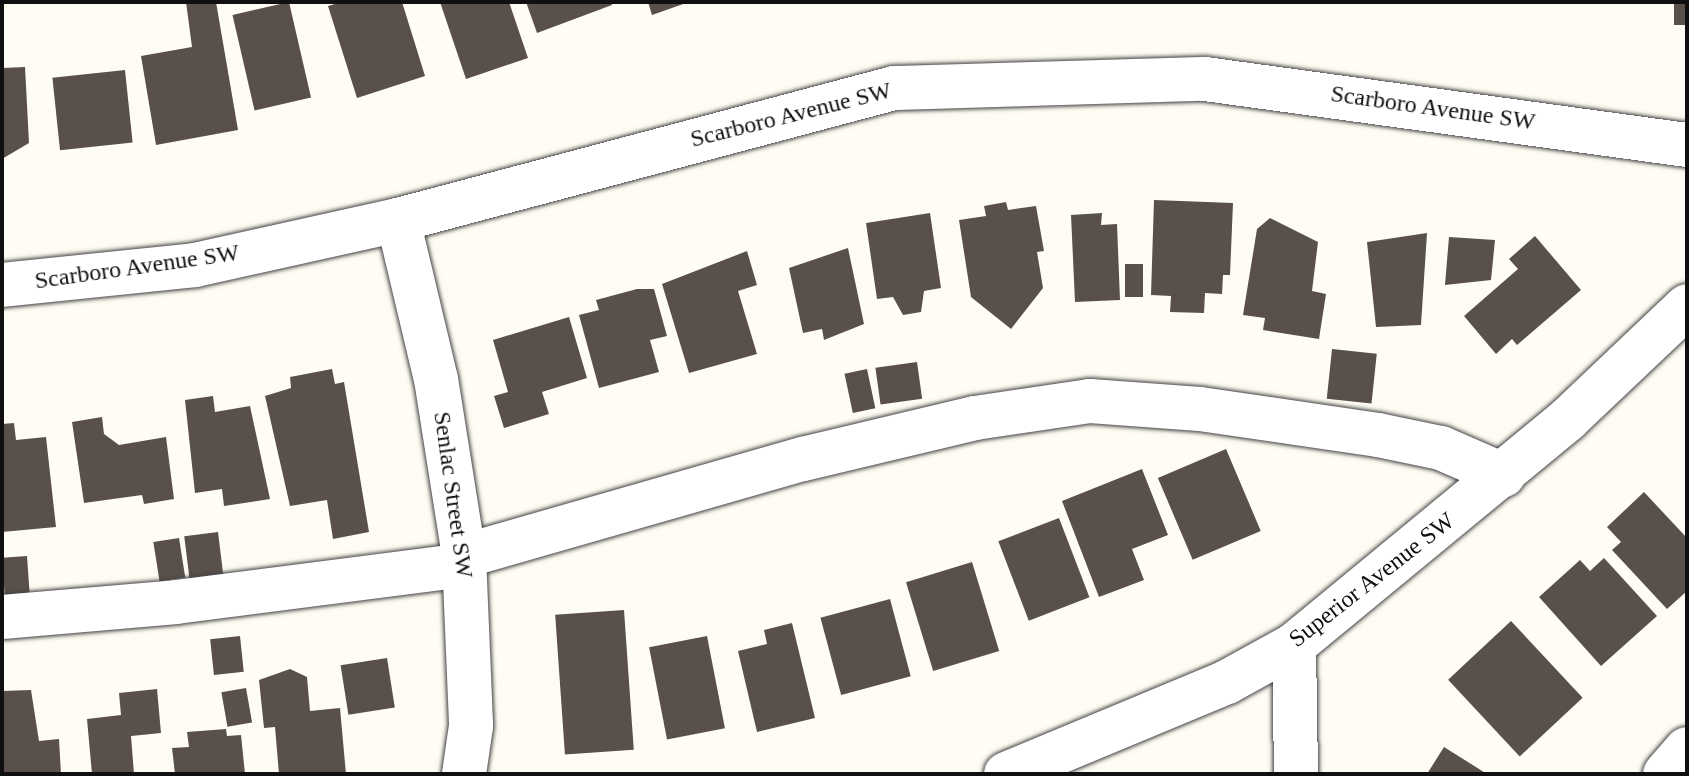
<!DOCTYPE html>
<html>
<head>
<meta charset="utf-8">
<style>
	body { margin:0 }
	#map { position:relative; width:1689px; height:776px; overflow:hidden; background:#fffcf3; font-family:"Times New Roman",serif }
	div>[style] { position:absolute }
	.building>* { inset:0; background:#59504b; transform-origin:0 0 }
	.roads { filter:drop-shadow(0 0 2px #434343) drop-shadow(0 0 2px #434343) }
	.minor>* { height:44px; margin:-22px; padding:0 22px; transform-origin:22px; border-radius:22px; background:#fff }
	span { translate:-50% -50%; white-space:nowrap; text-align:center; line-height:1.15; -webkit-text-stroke:8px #fff; paint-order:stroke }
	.street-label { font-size:24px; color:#101010 }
	.frame { position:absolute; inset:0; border:4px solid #101010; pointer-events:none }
</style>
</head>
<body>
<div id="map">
	<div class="building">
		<div style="clip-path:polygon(186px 2px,216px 2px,238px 130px,156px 145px,141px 56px,192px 47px)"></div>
		<div style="left:289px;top:2px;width:98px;height:58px;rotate:77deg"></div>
		<div style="clip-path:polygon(342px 2px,402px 2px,425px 76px,357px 98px,328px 6px)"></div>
		<div style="clip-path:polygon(440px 2px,509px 2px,528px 58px,466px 79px)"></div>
		<div style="clip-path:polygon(526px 2px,611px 2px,612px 5px,537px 33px)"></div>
		<div style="clip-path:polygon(648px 2px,689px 2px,652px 15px)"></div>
		<div style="left:1674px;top:2px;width:13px;height:23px"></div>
		<div style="clip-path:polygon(25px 67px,29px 143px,2px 159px,2px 68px)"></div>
		<div style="left:125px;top:70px;width:73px;height:73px;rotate:84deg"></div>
		<div style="clip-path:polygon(1154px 200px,1233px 203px,1230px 275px,1223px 275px,1222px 294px,1205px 293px,1204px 313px,1170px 312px,1171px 296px,1151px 295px)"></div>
		<div style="clip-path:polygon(1006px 202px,1008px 210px,1036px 206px,1044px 251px,1037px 252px,1043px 288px,1011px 329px,971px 297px,959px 220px,986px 216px,984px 206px)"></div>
		<div style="clip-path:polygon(930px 213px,941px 288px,924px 291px,921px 312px,903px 315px,893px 297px,877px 299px,866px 223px)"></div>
		<div style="clip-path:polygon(1102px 213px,1101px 225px,1117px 224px,1120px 300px,1075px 302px,1071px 215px)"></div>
		<div style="clip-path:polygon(1270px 218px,1318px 242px,1312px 291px,1326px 294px,1319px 339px,1263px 330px,1265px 318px,1243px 315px,1257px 229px)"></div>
		<div style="clip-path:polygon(1427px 233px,1421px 325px,1376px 327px,1367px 242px)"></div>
		<div style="clip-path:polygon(1535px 236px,1581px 290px,1517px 345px,1512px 339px,1496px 354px,1464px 316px,1518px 269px,1509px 259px)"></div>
		<div style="clip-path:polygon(1449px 237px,1495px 240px,1491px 280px,1445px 285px)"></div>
		<div style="clip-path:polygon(848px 248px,864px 324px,824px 340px,822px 329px,803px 333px,789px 268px)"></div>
		<div style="clip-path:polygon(747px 251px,757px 285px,738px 291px,757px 354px,689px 373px,662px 284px)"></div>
		<div style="left:1143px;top:264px;width:33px;height:18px;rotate:90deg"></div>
		<div style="clip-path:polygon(637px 289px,654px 289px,667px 336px,650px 340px,659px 372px,599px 388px,579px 315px,599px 310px,596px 300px)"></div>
		<div style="clip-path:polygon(569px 317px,587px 378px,542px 392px,549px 414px,504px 428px,494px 396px,508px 392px,493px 340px)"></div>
		<div style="left:1332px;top:349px;width:45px;height:50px;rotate:6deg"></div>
		<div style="left:917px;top:362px;width:37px;height:42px;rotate:82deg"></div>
		<div style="clip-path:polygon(332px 369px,335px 384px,344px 382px,369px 532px,333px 539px,327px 500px,290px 506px,265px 396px,291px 388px,290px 377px)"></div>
		<div style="left:867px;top:369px;width:40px;height:23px;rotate:78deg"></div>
		<div style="clip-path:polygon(213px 396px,215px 412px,250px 406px,270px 499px,224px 506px,222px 489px,195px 493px,185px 400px)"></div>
		<div style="clip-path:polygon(102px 417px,104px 434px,119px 445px,166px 437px,174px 499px,144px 504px,142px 495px,84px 503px,72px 422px)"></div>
		<div style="clip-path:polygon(14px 423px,16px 440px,46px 437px,56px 527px,2px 532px,2px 424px)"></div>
		<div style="left:1226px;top:449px;width:89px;height:74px;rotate:67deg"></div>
		<div style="clip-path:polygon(1142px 469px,1168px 535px,1132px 549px,1144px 580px,1099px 597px,1062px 501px)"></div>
		<div style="clip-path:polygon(1644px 492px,1687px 538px,1687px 591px,1667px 609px,1612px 550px,1621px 542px,1607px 527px)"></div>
		<div style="left:1059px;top:518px;width:85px;height:65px;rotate:69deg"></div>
		<div style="left:218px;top:532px;width:43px;height:34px;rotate:83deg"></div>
		<div style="left:179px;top:538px;width:40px;height:26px;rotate:81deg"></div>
		<div style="left:27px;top:556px;width:46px;height:25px;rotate:86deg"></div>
		<div style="clip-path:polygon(1604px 558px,1657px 616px,1601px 666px,1539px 597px,1580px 560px,1590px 571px)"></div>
		<div style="left:972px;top:562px;width:93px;height:69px;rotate:73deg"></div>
		<div style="left:890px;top:599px;width:80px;height:72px;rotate:75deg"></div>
		<div style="left:624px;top:610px;width:140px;height:69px;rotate:86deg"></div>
		<div style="left:1511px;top:621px;width:105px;height:86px;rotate:47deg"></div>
		<div style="clip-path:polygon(792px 623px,815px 718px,757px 732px,738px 651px,767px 644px,764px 630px)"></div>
		<div style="left:240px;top:636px;width:36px;height:30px;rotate:84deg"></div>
		<div style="left:707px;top:636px;width:94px;height:59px;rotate:79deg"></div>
		<div style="left:387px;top:658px;width:50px;height:47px;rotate:81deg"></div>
		<div style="clip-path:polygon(290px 669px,307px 677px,310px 711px,340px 708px,346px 774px,279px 774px,275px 727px,264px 728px,259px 680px)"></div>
		<div style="left:246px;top:688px;width:35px;height:25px;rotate:80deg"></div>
		<div style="clip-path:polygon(157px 689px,161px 733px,131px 736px,134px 774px,92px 774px,87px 719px,121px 715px,119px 693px)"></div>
		<div style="clip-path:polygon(31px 690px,39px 741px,59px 739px,61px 774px,2px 774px,2px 691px)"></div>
		<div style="clip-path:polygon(226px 729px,227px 736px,241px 735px,245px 774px,175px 774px,172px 748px,189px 747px,187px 732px)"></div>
		<div style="clip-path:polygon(1444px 747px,1487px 774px,1427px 774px)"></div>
	</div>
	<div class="roads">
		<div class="minor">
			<div style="left:398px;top:220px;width:163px;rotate:76.6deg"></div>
			<div style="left:436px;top:379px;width:179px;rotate:81deg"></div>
			<div style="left:464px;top:556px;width:170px;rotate:87.6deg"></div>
			<div style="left:471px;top:726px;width:49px;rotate:98.3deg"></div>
			<div style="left:2px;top:285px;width:194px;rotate:-5.9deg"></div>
			<div style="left:195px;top:265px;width:208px;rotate:-12.5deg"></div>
			<div style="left:398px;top:220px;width:513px;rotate:-14.9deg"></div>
			<div style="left:894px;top:88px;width:311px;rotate:-1.7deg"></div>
			<div style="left:1205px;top:79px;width:486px;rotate:7.8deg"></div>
			<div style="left:464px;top:556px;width:353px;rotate:-16deg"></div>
			<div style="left:803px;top:459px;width:177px;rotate:-13.4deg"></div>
			<div style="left:975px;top:418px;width:116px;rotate:-8.4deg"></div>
			<div style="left:1090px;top:401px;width:110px;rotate:4.2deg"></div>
			<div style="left:1200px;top:409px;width:180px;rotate:8.3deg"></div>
			<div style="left:1378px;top:435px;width:64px;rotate:11.7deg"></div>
			<div style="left:1441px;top:448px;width:68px;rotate:23.5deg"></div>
			<div style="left:2px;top:617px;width:175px;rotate:-4.9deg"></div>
			<div style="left:176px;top:602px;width:291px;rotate:-7.3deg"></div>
			<div style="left:1294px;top:645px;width:129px;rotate:89.1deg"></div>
			<div style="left:1006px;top:774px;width:239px;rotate:-22.6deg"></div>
			<div style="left:1227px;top:682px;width:77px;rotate:-28.9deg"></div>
			<div style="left:1294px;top:645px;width:355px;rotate:-39.5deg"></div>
			<div style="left:1568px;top:419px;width:164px;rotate:-43.5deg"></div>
			<div style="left:1665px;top:774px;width:33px;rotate:-49deg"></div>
		</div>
	</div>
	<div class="street-label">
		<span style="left:1433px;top:108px;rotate:8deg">Scarboro Avenue SW</span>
		<span style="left:791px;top:115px;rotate:-14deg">Scarboro Avenue SW</span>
		<span style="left:137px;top:267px;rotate:-8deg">Scarboro Avenue SW</span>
		<span style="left:453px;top:495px;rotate:82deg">Senlac Street SW</span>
		<span style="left:1372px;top:580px;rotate:-38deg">Superior Avenue SW</span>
	</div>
	<div class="frame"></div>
</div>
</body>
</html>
